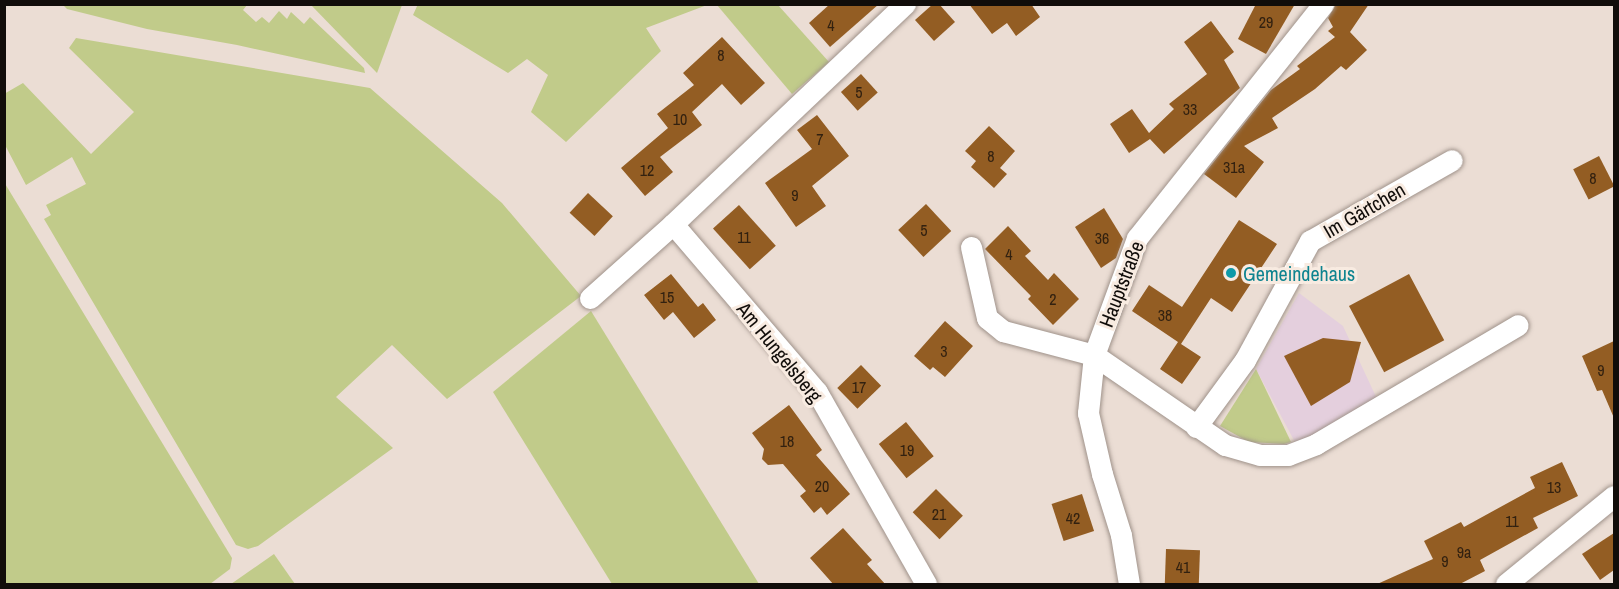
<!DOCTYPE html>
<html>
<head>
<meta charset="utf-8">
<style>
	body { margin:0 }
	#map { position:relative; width:1619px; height:589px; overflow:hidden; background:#ebddd4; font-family:"Archivo Narrow",sans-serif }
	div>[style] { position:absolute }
	.education>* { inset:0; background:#e4cfdd }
	.green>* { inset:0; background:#c1cb8a }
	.building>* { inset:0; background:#935d23; transform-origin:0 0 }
	.roads { filter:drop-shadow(0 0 2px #9f928a) drop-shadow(0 0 2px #9f928a) }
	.street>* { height:21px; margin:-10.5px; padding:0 10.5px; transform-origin:10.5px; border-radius:10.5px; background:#fff }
	.dots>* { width:16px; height:16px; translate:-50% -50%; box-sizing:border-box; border:3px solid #f8ebe1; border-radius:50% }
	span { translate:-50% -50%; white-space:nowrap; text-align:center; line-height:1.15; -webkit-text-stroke:6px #f8ebe1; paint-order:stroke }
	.number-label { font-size:16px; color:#322110 }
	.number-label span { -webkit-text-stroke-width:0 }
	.street-label { font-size:20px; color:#110d0a }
	.culture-label { font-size:20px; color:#0d838f }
	.left { translate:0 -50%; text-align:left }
	.frame { position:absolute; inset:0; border:6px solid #110d0a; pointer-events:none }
</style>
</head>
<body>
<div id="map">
	<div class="education">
		<div style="clip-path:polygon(1299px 293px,1343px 326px,1378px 401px,1296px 444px,1256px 369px)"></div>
	</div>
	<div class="green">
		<div style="clip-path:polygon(418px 4px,707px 4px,707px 5px,646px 28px,661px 51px,566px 142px,531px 112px,548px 75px,527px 59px,508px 73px,413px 15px)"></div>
		<div style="clip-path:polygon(63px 5px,247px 5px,243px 10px,256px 22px,262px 17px,269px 23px,279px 11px,287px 19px,291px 12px,304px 24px,310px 17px,364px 68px,365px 73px,237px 45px,147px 29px,67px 9px)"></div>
		<div style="clip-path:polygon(311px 5px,402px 5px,377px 73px)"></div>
		<div style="clip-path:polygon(717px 5px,778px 5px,829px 62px,792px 94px)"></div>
		<div style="clip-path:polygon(76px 38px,370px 88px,502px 203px,581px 296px,447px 399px,392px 345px,336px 397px,393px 448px,258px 546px,248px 549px,236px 545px,44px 219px,51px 215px,46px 205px,86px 184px,72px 157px,26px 185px,5px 145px,4px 94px,23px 83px,91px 154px,134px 112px,69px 48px)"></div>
		<div style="clip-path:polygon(4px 182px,232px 558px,230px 569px,210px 584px,5px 584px)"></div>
		<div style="clip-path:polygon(591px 311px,759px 584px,612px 584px,493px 392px)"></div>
		<div style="clip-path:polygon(1256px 369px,1291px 442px,1284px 444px,1249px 442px,1220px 426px)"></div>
		<div style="clip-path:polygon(274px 554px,295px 584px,231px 584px)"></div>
	</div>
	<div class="building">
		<div style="clip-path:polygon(830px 4px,879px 4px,830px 47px,809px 23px)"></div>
		<div style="clip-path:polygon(933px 4px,939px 4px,955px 22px,934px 41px,915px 20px)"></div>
		<div style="clip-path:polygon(969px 4px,1031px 4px,1040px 17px,1016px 36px,1007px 23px,992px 34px)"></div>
		<div style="clip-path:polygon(1256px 4px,1295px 4px,1266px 54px,1238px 39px)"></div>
		<div style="clip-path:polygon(1336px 4px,1369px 4px,1350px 32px,1367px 50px,1346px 70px,1341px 66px,1315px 89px,1272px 118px,1278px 128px,1244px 146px,1264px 162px,1236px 198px,1204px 174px,1271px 90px,1300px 69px,1297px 66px,1335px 37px,1328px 31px,1333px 27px,1328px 18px)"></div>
		<div style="clip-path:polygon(1211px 21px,1234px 52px,1224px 60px,1240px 88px,1164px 154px,1150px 139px,1129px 153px,1110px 124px,1132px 109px,1149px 133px,1174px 109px,1169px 104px,1207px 74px,1184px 42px)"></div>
		<div style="clip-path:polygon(722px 37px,765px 83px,741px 105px,722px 84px,692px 112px,702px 125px,660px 157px,673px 172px,645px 196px,621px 168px,668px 128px,657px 114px,694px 85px,683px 73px)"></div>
		<div style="left:861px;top:74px;width:25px;height:27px;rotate:48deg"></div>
		<div style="clip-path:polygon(817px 115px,849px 156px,812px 186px,826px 206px,796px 227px,765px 183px,812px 149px,797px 130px)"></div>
		<div style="clip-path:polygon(989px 126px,1015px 151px,1000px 168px,1007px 174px,994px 188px,971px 167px,976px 161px,965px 151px)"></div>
		<div style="left:1599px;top:156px;width:34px;height:29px;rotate:63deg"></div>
		<div style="left:588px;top:193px;width:34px;height:27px;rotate:43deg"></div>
		<div style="left:926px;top:204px;width:37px;height:38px;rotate:47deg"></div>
		<div style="left:739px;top:205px;width:55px;height:35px;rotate:48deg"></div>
		<div style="clip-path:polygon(1104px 208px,1123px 239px,1116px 258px,1101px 268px,1075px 227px)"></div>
		<div style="clip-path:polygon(1239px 220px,1277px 244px,1232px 312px,1211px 298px,1181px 344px,1201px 357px,1182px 384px,1160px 369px,1178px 342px,1132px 311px,1149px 285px,1182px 307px)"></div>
		<div style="clip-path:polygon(1008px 226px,1031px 251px,1025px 256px,1048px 280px,1054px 273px,1079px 299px,1053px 325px,1028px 299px,1031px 296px,985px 249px)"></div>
		<div style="clip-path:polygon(671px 274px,698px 307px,703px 303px,716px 320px,694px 338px,673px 312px,664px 320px,644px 295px)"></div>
		<div style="left:1409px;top:274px;width:75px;height:68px;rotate:62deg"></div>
		<div style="clip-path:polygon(945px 321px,973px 346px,945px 377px,933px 367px,930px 370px,914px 356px)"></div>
		<div style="clip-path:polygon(1323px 338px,1361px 342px,1350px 382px,1311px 406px,1284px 356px)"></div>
		<div style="clip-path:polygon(1614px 341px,1614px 418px,1602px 390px,1597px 391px,1582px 356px)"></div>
		<div style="left:861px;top:365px;width:29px;height:33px;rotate:46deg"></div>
		<div style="clip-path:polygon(789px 405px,822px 450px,816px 455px,850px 494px,827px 515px,821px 507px,814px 513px,800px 496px,806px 491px,783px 464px,768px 465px,762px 459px,764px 449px,752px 433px)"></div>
		<div style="left:906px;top:422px;width:44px;height:35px;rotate:51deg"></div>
		<div style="clip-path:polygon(1562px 462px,1578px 496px,1533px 518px,1538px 528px,1480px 560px,1485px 571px,1458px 585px,1375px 585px,1433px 559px,1424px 541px,1461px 522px,1464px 527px,1535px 488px,1530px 477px)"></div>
		<div style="left:936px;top:489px;width:38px;height:33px;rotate:45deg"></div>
		<div style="left:1082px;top:494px;width:39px;height:32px;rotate:72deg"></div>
		<div style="clip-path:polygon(843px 528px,872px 560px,867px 564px,886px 585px,834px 585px,810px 558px)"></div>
		<div style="clip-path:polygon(1614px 533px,1614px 570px,1600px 580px,1582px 554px)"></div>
		<div style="left:1166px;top:549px;width:34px;height:36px;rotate:2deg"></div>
	</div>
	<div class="roads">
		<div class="street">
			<div style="left:673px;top:224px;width:320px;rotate:-43.5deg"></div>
			<div style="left:971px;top:247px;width:73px;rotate:77.3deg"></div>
			<div style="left:987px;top:318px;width:21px;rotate:39deg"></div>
			<div style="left:1003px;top:331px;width:94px;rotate:14.8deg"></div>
			<div style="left:1094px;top:355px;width:159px;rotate:34.5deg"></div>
			<div style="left:1225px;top:445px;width:36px;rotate:16deg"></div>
			<div style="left:1260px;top:455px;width:28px"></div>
			<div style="left:1288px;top:455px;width:30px;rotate:-21deg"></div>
			<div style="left:1316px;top:444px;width:234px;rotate:-30.5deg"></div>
			<div style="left:590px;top:298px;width:111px;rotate:-41.7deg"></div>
			<div style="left:673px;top:224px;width:221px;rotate:49.4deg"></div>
			<div style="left:817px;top:392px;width:221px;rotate:60.4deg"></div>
			<div style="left:1196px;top:427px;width:83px;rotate:-53.8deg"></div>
			<div style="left:1245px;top:360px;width:136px;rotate:-61.4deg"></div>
			<div style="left:1310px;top:241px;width:163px;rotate:-29.7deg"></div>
			<div style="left:1129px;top:584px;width:50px;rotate:-99.3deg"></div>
			<div style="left:1121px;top:535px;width:64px;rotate:-107.3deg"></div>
			<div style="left:1102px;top:474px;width:63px;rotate:-102.9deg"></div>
			<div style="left:1088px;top:413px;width:58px;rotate:-84.1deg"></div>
			<div style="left:1094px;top:355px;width:125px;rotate:-69.8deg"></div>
			<div style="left:1137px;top:238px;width:299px;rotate:-51.5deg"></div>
			<div style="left:1506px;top:584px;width:139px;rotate:-39.2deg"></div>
		</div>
	</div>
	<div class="dots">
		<div style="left:1231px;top:273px;background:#0f9aa8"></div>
	</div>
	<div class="number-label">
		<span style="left:1266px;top:22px">29</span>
		<span style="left:831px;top:25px">4</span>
		<span style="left:721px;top:55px">8</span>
		<span style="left:859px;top:92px">5</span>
		<span style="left:1190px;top:109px">33</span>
		<span style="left:680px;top:119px">10</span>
		<span style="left:820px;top:139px">7</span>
		<span style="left:991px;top:156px">8</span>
		<span style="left:1234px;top:167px">31a</span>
		<span style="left:647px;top:170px">12</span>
		<span style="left:1593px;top:178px">8</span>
		<span style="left:795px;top:195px">9</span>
		<span style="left:924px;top:230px">5</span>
		<span style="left:744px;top:237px">11</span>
		<span style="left:1102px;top:238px">36</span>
		<span style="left:1009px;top:254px">4</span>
		<span style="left:667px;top:297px">15</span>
		<span style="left:1053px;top:299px">2</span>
		<span style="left:1165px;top:315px">38</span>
		<span style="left:944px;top:351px">3</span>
		<span style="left:1601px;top:370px">9</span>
		<span style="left:859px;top:387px">17</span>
		<span style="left:787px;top:441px">18</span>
		<span style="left:907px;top:450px">19</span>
		<span style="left:822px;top:486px">20</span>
		<span style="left:1554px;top:487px">13</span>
		<span style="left:939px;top:514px">21</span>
		<span style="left:1073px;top:518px">42</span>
		<span style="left:1512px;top:521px">11</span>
		<span style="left:1464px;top:552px">9a</span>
		<span style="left:1445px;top:561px">9</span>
		<span style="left:1183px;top:567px">41</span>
	</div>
	<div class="street-label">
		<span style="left:1364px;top:210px;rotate:-30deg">Im Gärtchen</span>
		<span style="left:1121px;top:284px;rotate:-69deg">Hauptstraße</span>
		<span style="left:780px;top:352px;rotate:51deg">Am Hungelsberg</span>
	</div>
	<div class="culture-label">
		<span class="left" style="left:1243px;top:273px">Gemeindehaus</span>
	</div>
	<div class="frame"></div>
</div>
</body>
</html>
